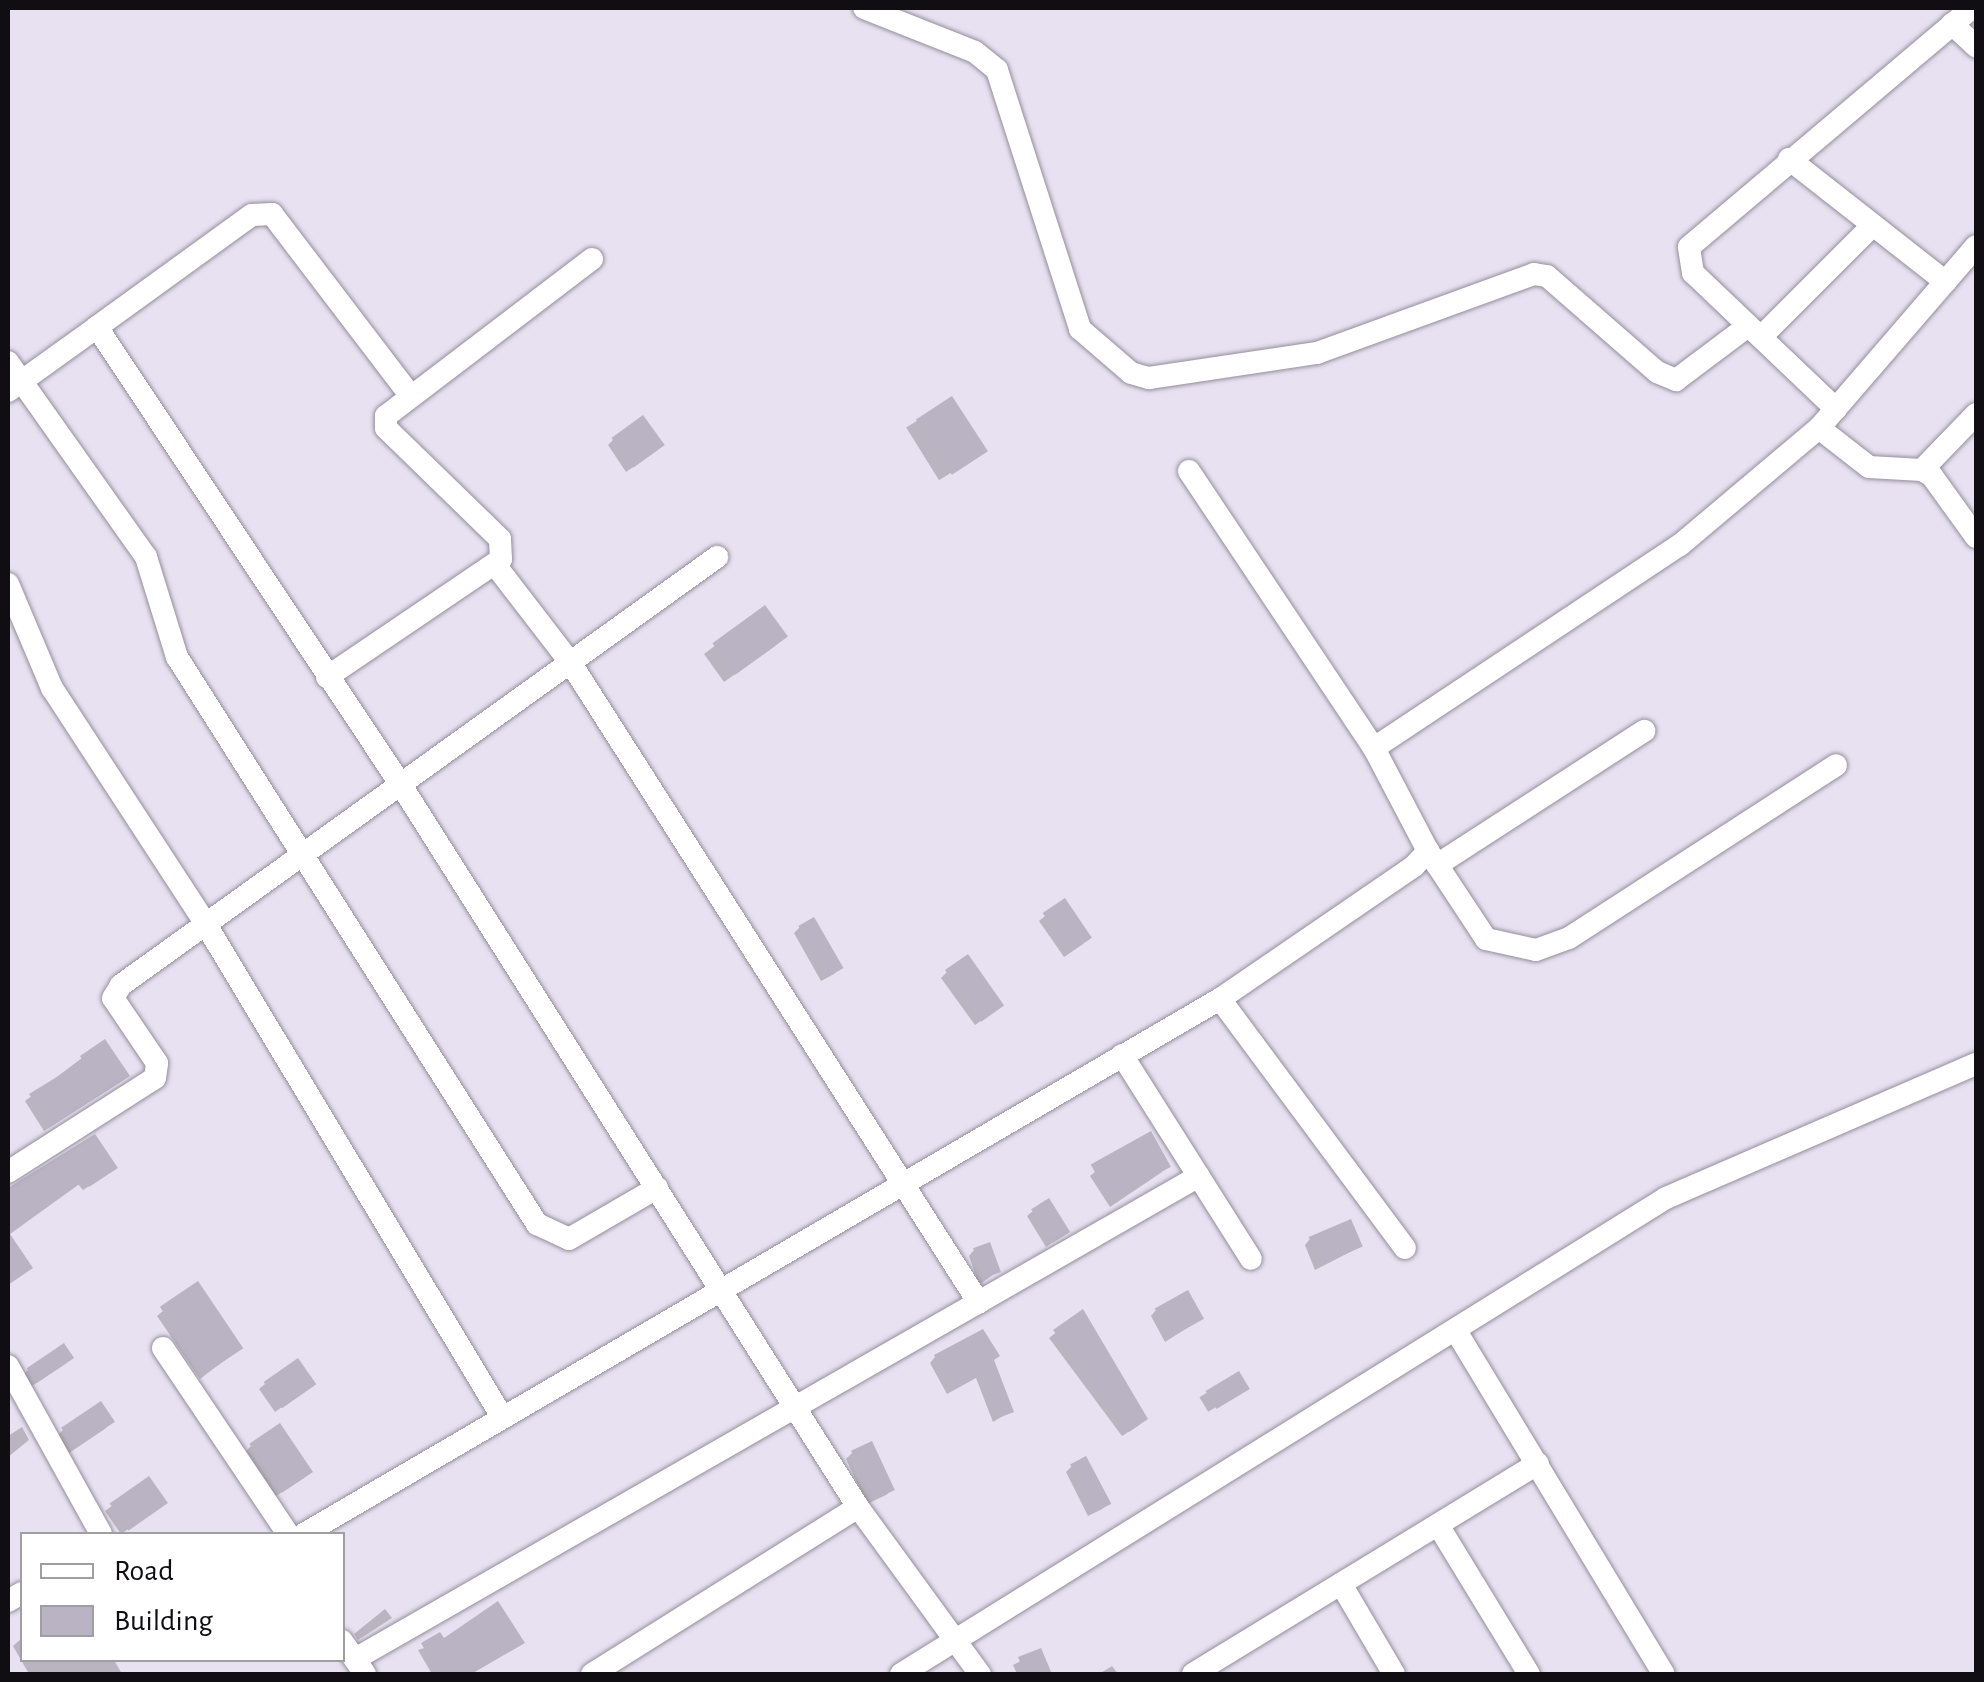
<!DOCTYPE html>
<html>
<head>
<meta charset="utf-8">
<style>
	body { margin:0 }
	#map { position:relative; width:1984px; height:1682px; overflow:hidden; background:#e8e1f1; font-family:"Alegreya Sans",sans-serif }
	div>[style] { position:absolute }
	.shadow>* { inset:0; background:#0003; transform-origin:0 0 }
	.building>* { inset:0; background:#bab3c3; transform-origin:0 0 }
	.roads { filter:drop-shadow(0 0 2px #948d9c) drop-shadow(0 0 2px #948d9c) }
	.minor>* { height:22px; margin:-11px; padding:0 11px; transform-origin:11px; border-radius:11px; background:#fff }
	span { translate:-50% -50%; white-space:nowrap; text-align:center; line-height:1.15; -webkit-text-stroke:10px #fff; paint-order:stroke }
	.frame { position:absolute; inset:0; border:10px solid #100e13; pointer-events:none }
	.legend { position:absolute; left:20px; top:1532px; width:325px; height:130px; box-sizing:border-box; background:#fff; border:2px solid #9f9fa1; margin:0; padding:12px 18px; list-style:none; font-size:30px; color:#100e13 }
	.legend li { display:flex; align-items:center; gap:20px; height:50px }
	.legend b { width:50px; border:2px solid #9f9fa1 }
</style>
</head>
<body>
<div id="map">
	<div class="shadow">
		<div style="left:952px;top:399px;width:62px;height:54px;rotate:58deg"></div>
		<div style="clip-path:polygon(613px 440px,656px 451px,626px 472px,608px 445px)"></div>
		<div style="clip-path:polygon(764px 609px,775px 646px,724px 682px,704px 654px)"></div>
		<div style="clip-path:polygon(1045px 916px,1083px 944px,1064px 957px,1039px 921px)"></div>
		<div style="clip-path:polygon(800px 927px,840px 968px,834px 974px,821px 981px,794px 933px)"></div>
		<div style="clip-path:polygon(947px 972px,995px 1011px,975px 1025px,941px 978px)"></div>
		<div style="clip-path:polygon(82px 1058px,122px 1081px,44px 1131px,25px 1101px)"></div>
		<div style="clip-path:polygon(95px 1137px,109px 1173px,83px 1190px,78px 1184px,8px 1235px,8px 1193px)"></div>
		<div style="clip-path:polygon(1096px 1171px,1162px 1172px,1110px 1207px,1090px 1176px)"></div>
		<div style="clip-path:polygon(1033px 1211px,1067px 1232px,1046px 1247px,1027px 1216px)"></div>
		<div style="clip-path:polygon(1310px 1239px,1360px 1247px,1315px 1270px,1305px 1245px)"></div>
		<div style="clip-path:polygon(974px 1250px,998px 1271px,979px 1285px,969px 1256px)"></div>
		<div style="clip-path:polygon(1156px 1310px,1201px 1319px,1165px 1342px,1151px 1316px)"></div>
		<div style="clip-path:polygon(163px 1311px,234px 1353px,200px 1379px,157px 1316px)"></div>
		<div style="clip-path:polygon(1082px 1313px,1139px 1425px,1122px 1436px,1049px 1338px)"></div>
		<div style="clip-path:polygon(935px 1357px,992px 1360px,1011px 1411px,993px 1422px,976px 1378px,947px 1394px,930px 1363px)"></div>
		<div style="clip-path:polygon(65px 1364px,29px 1388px,22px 1376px,28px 1370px)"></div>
		<div style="left:1238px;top:1374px;width:17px;height:45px;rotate:59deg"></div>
		<div style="clip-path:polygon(265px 1384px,307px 1389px,275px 1412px,259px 1389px)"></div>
		<div style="clip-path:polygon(22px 1427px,29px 1440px,8px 1457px,8px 1436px)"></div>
		<div style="clip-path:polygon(106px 1428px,69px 1453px,57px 1436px,63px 1430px)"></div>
		<div style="clip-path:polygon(251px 1446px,304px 1478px,276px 1496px,246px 1451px)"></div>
		<div style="clip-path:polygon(852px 1453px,892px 1490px,886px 1495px,867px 1504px,846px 1459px)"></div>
		<div style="clip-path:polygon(1072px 1466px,1108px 1503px,1102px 1509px,1088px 1516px,1066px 1472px)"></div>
		<div style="clip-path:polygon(148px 1479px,159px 1508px,121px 1534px,105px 1511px)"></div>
		<div style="clip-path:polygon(385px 1609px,392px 1618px,358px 1640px,354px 1634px)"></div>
		<div style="clip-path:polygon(22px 1638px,22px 1660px,114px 1660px,122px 1674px,29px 1674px,13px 1646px)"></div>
		<div style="clip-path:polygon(443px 1642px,517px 1647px,471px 1674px,432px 1674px,418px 1650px)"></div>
		<div style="clip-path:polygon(1040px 1651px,1049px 1674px,1017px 1674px,1013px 1665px)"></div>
		<div style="clip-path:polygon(1112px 1666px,1118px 1674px,1099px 1674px)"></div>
	</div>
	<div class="building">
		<div style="left:952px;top:396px;width:66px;height:43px;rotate:57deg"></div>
		<div style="left:643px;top:415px;width:37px;height:39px;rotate:54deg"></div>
		<div style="left:765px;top:605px;width:39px;height:65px;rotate:54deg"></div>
		<div style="left:1065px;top:898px;width:48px;height:27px;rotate:56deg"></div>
		<div style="left:814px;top:917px;width:59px;height:18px;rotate:60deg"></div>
		<div style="left:968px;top:954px;width:63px;height:28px;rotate:55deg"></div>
		<div style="clip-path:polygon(105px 1039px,130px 1076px,50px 1127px,29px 1094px,83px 1061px,80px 1056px)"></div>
		<div style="left:1151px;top:1131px;width:41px;height:69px;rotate:61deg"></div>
		<div style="clip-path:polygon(95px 1134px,118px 1168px,89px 1187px,85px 1180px,10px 1234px,33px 1268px,8px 1285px,8px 1188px)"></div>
		<div style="left:1049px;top:1198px;width:40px;height:21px;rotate:58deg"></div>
		<div style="left:1351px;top:1219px;width:30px;height:46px;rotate:67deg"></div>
		<div style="left:990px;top:1242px;width:32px;height:18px;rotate:70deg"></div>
		<div style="left:198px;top:1281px;width:81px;height:46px;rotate:56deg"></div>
		<div style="left:1188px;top:1290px;width:33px;height:38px;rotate:61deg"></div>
		<div style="clip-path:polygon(1083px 1309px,1148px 1419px,1129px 1432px,1053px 1330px)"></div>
		<div style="clip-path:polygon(983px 1329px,1000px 1356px,994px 1360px,1014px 1412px,998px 1418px,982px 1374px,953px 1390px,934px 1355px)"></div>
		<div style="left:64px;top:1343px;width:18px;height:45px;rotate:56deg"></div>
		<div style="left:298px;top:1358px;width:32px;height:42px;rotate:55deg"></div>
		<div style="left:1239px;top:1371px;width:21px;height:39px;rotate:59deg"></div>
		<div style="left:101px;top:1401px;width:25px;height:48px;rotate:56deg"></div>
		<div style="left:280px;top:1423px;width:59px;height:37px;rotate:56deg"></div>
		<div style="left:872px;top:1441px;width:54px;height:23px;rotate:65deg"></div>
		<div style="left:1086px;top:1456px;width:54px;height:18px;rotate:62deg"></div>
		<div style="left:149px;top:1476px;width:33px;height:48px;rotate:55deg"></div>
		<div style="clip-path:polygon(498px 1601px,525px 1643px,471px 1674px,439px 1674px,421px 1643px,440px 1632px,444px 1638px)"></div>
		<div style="clip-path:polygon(1041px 1648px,1052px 1674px,1025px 1674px,1018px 1657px)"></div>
	</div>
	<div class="roads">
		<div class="minor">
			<div style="left:864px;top:8px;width:119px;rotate:21.6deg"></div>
			<div style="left:975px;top:52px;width:28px;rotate:39deg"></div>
			<div style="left:997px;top:70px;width:272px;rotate:72.2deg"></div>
			<div style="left:1080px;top:329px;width:67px;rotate:40.8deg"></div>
			<div style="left:1131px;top:373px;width:19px;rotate:16deg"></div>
			<div style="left:1149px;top:378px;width:170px;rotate:-8.5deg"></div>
			<div style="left:1317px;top:353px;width:231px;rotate:-20deg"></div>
			<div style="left:1534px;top:274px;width:13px;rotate:9deg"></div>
			<div style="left:1547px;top:276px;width:146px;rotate:41.1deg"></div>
			<div style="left:1657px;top:372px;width:21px;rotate:23deg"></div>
			<div style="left:1676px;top:380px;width:90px;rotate:-36.9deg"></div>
			<div style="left:1952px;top:24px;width:33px;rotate:43deg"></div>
			<div style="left:1789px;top:159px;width:199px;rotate:38.1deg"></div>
			<div style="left:97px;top:327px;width:191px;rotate:-35.9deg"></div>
			<div style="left:252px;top:215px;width:20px;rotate:-3deg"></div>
			<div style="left:272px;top:214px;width:226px;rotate:52.7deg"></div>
			<div style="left:1761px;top:337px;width:158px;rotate:-45deg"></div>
			<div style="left:8px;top:362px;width:239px;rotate:54.7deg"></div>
			<div style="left:146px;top:557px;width:105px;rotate:72.8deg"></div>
			<div style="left:177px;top:657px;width:672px;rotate:57.59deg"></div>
			<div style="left:537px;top:1224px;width:35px;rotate:25deg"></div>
			<div style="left:569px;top:1239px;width:102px;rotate:-30.1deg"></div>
			<div style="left:8px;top:391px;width:110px;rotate:-35.7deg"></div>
			<div style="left:97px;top:327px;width:550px;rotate:56.43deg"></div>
			<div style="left:401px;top:785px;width:854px;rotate:57.67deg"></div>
			<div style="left:858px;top:1507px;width:207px;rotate:53.9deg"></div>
			<div style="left:1836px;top:409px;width:197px;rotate:-136.4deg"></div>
			<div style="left:1693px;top:273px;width:26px;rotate:-99deg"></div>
			<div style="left:1689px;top:247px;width:370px;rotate:-40.2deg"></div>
			<div style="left:1819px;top:428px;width:63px;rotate:38deg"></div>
			<div style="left:1869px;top:467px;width:53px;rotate:3.2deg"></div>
			<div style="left:1922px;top:470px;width:12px;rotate:31deg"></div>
			<div style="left:1932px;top:476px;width:75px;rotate:54.2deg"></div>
			<div style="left:1922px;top:470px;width:78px;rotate:-46deg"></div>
			<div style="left:1189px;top:471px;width:333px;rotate:56.3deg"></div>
			<div style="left:496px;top:566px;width:121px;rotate:52.4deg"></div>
			<div style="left:570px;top:662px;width:760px;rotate:57.46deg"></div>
			<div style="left:8px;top:584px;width:113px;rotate:67.1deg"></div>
			<div style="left:52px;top:688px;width:280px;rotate:56.9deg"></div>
			<div style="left:205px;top:923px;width:574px;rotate:58.97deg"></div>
			<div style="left:327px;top:677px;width:210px;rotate:-34.1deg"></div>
			<div style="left:501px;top:559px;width:20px;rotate:-93deg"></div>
			<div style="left:500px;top:539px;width:159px;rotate:-135.8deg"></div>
			<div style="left:386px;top:428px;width:12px;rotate:-90deg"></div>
			<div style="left:386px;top:416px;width:259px;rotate:-37.3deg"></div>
			<div style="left:1428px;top:851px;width:105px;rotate:56.6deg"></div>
			<div style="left:1486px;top:939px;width:51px;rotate:12.4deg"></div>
			<div style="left:1536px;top:950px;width:35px;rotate:-20deg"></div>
			<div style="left:1569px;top:938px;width:318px;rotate:-32.9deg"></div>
			<div style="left:1437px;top:865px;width:247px;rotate:-32.9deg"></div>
			<div style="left:1220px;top:999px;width:310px;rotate:53.4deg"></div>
			<div style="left:1122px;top:1055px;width:241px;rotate:57.7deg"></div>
			<div style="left:8px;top:1172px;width:174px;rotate:-32.6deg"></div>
			<div style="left:155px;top:1078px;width:15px;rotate:-82deg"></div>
			<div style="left:157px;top:1063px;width:78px;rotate:-124.1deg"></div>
			<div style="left:113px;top:998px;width:15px;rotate:-58deg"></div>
			<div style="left:121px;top:985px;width:734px;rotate:-35.68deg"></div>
			<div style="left:1456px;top:1331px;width:401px;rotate:58.8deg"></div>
			<div style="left:163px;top:1348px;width:224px;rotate:56.1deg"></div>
			<div style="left:8px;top:1366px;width:192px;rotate:61deg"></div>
			<div style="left:1438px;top:1525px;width:175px;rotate:58.6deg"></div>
			<div style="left:304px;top:1534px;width:1061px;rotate:-30.29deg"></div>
			<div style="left:1220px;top:999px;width:235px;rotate:-34.4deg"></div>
			<div style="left:1414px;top:866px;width:21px;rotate:-47deg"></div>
			<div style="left:1428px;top:851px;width:116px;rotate:-117.7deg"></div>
			<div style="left:1374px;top:748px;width:367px;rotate:-33.6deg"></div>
			<div style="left:1680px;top:545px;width:182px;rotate:-40.1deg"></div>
			<div style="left:1819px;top:428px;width:240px;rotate:-49.2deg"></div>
			<div style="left:1341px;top:1584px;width:104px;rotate:59.5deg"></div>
			<div style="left:8px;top:1601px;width:16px;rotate:-30deg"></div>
			<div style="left:342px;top:1641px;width:40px;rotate:55.1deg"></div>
			<div style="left:355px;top:1659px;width:972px;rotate:-29.78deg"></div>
			<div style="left:592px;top:1674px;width:314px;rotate:-32.1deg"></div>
			<div style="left:901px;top:1674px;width:901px;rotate:-31.89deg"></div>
			<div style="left:1666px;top:1198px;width:338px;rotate:-23.4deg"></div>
			<div style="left:1193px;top:1674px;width:404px;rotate:-31.4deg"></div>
		</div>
	</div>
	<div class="frame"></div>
	<ul class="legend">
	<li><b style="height:12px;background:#fff"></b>Road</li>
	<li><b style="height:28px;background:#bab3c3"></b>Building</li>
	</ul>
</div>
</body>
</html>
